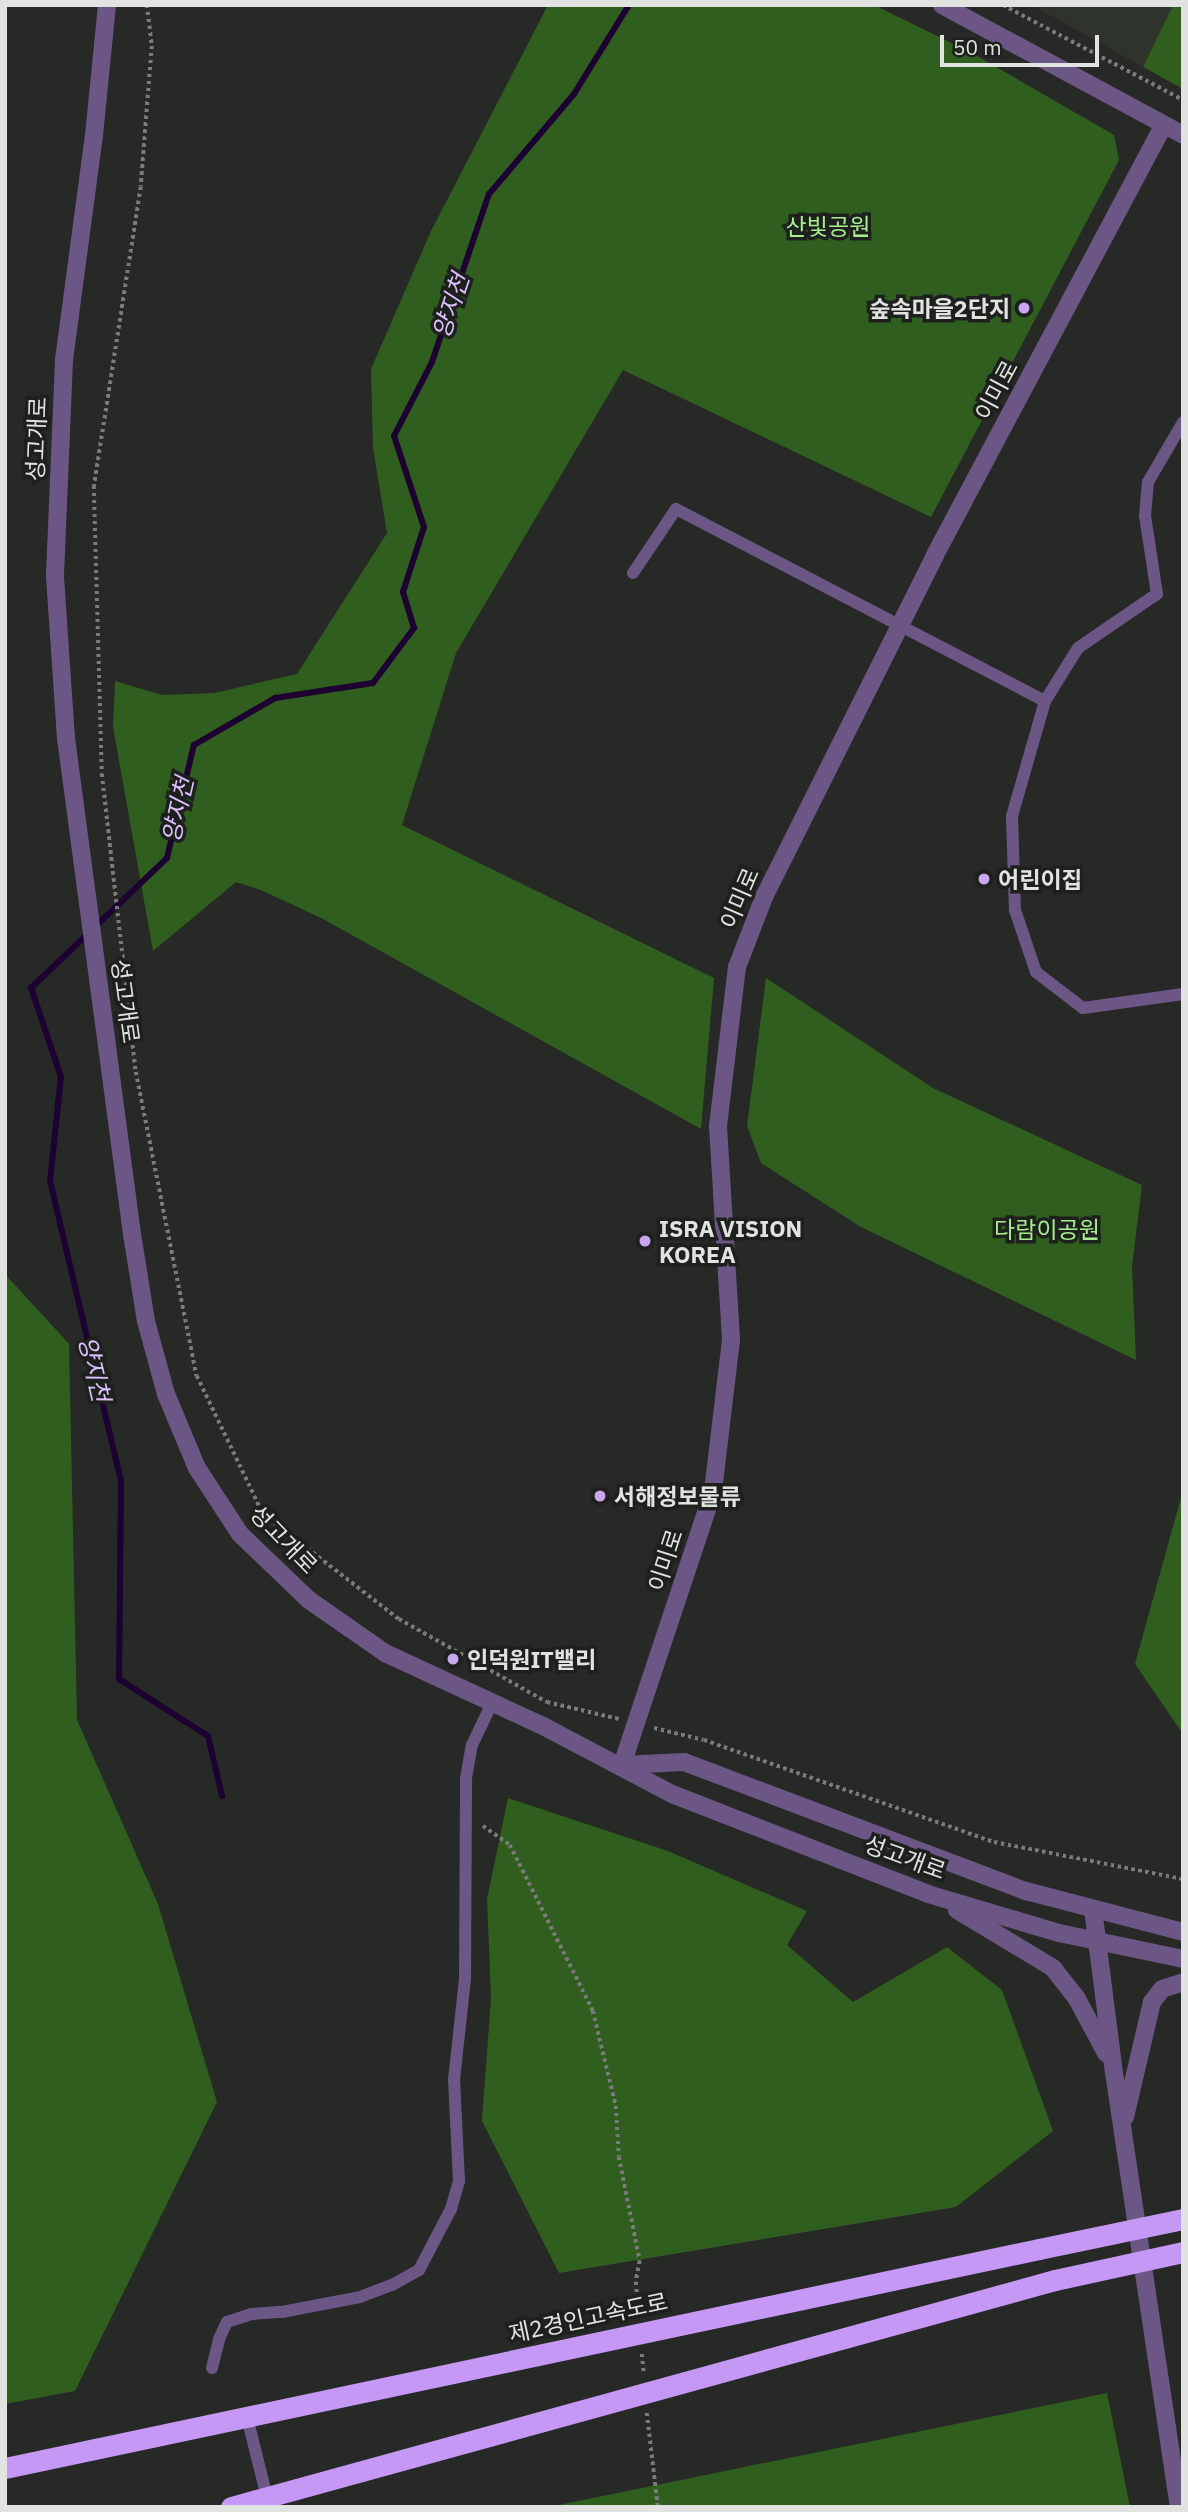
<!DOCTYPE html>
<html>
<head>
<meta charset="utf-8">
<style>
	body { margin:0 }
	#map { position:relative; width:1188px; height:2512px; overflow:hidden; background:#272926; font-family:"IBM Plex Sans","Noto Sans KR",sans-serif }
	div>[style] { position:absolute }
	.built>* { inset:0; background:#2e342c }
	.green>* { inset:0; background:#305e1e }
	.stream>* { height:6px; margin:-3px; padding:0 3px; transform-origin:3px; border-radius:3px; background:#1c0131 }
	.path>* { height:3.5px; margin-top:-1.75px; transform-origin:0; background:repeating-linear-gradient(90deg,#7a7c79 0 3.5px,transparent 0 7px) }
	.service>* { height:12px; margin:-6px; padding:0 6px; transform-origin:6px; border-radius:6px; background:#6c5685 }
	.tertiary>* { height:18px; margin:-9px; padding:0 9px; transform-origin:9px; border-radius:9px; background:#6c5685 }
	.motorway>* { height:21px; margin:-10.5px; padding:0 10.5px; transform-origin:10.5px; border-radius:10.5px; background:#c698f6 }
	.motorway-bridge>* { height:21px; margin:-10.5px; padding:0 10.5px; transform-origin:10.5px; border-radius:10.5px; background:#c698f6 }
	.dots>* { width:19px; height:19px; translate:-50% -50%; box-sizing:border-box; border:4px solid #1d201d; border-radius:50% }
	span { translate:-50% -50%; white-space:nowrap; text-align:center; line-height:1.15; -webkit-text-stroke:7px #1d201d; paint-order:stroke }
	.park-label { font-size:23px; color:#a6ed8e }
	.poi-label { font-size:23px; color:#e1e3e1; font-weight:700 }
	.right { translate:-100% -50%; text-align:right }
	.left { translate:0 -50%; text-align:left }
	.street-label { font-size:23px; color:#e1e3e1 }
	.water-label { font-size:24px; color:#ddc1fd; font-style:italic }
	.frame { position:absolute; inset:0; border:7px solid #e1e3e1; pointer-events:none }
	.scale { position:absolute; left:940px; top:35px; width:159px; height:32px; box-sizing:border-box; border:4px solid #e1e3e1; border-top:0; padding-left:9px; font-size:21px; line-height:24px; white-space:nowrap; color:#e1e3e1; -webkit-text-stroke:5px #1d201d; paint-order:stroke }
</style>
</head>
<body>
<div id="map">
	<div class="built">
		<div style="clip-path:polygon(1032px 5px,1173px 5px,1143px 67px)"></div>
	</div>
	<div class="green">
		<div style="clip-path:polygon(548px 5px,874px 5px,972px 53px,1114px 135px,1119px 160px,931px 517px,623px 370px,456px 653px,402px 825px,714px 978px,701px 1129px,323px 919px,261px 890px,236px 882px,153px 951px,113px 727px,115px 681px,162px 695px,214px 693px,297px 674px,387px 533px,373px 448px,371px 369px,431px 231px)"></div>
		<div style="clip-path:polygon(1173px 5px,1183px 5px,1183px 89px,1143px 67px)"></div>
		<div style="clip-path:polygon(766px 978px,933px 1088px,1142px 1185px,1132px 1266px,1136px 1360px,861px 1227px,761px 1163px,747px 1126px)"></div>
		<div style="clip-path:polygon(5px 1274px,69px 1344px,77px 1720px,158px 1904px,217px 2102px,75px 2391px,5px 2404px)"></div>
		<div style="clip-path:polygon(1183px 1490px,1183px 1734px,1135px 1664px)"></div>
		<div style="clip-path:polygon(508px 1798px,668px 1851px,807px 1911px,787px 1945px,853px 2002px,947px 1947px,1002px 1990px,1053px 2131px,956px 2207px,559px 2273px,482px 2121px,491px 1997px,487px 1899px)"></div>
		<div style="clip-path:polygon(1107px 2393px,1130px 2507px,549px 2507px)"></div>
	</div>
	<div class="stream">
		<div style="left:222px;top:1796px;width:62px;rotate:-103.1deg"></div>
		<div style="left:208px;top:1736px;width:106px;rotate:-147.4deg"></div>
		<div style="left:119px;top:1679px;width:198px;rotate:-89.4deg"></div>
		<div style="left:121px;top:1481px;width:308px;rotate:-103.3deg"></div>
		<div style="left:50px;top:1181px;width:105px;rotate:-84deg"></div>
		<div style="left:61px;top:1077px;width:94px;rotate:-108.6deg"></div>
		<div style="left:31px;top:988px;width:188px;rotate:-43.7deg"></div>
		<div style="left:167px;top:858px;width:116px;rotate:-76.6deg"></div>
		<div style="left:194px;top:745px;width:94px;rotate:-30.1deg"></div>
		<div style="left:275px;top:698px;width:99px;rotate:-8.7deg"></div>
		<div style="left:373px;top:683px;width:69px;rotate:-53.3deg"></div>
		<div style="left:414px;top:628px;width:38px;rotate:-107deg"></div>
		<div style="left:403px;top:592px;width:68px;rotate:-72.1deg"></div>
		<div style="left:424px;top:527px;width:96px;rotate:-108.2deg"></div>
		<div style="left:394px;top:436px;width:83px;rotate:-62.8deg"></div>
		<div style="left:432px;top:362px;width:177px;rotate:-71.3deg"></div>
		<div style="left:489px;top:194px;width:131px;rotate:-49.6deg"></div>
		<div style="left:574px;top:94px;width:105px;rotate:-58.3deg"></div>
	</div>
	<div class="path">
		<div style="left:147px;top:5px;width:41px;rotate:83deg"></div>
		<div style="left:152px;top:46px;width:141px;rotate:94.5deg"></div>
		<div style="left:141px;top:187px;width:303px;rotate:98.9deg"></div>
		<div style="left:94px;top:486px;width:288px;rotate:88.4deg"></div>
		<div style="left:102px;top:774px;width:300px;rotate:83.5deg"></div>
		<div style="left:136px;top:1072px;width:310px;rotate:78.7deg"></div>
		<div style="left:197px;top:1376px;width:153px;rotate:64.4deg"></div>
		<div style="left:263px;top:1514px;width:172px;rotate:37.7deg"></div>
		<div style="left:399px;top:1619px;width:170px;rotate:29.3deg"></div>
		<div style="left:547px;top:1702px;width:74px;rotate:13.3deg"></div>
		<div style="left:1003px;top:5px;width:204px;rotate:27.8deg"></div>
		<div style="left:654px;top:1728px;width:51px;rotate:13.5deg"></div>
		<div style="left:704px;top:1740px;width:307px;rotate:19.4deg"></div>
		<div style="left:994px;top:1842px;width:193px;rotate:11.1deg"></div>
		<div style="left:483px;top:1826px;width:33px;rotate:35deg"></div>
		<div style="left:510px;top:1845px;width:186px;rotate:63.4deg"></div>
		<div style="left:593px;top:2011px;width:98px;rotate:76.4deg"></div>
		<div style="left:616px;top:2106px;width:51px;rotate:86.6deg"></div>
		<div style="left:619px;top:2157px;width:106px;rotate:78.6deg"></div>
		<div style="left:640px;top:2261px;width:21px;rotate:101deg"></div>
		<div style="left:636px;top:2282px;width:33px;rotate:85deg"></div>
		<div style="left:642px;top:2354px;width:20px;rotate:84deg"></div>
		<div style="left:647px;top:2413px;width:95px;rotate:83.3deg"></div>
	</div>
	<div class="service">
		<div style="left:633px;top:573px;width:77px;rotate:-56.1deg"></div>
		<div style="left:676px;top:509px;width:416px;rotate:27.5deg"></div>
		<div style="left:1045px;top:701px;width:120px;rotate:106deg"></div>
		<div style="left:1012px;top:816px;width:94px;rotate:88.2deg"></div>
		<div style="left:1015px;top:910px;width:65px;rotate:71.3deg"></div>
		<div style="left:1036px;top:972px;width:59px;rotate:37.5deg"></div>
		<div style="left:1083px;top:1008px;width:101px;rotate:-8deg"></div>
		<div style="left:1045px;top:701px;width:62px;rotate:-58.1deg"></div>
		<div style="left:1078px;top:648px;width:96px;rotate:-34.4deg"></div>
		<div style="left:1157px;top:594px;width:79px;rotate:-98.7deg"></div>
		<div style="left:1145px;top:516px;width:34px;rotate:-85deg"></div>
		<div style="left:1148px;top:482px;width:69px;rotate:-59.7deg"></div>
		<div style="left:212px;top:2368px;width:30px;rotate:-76deg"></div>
		<div style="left:219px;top:2339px;width:19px;rotate:-65deg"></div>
		<div style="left:227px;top:2322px;width:25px;rotate:-18deg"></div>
		<div style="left:251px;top:2314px;width:31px;rotate:-4deg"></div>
		<div style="left:282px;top:2312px;width:79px;rotate:-10.9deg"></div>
		<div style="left:360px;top:2297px;width:34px;rotate:-21deg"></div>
		<div style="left:392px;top:2285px;width:31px;rotate:-29deg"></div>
		<div style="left:419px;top:2270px;width:69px;rotate:-62.3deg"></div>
		<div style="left:451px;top:2209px;width:29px;rotate:-74deg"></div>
		<div style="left:459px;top:2181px;width:101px;rotate:-92.8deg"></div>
		<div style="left:454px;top:2080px;width:102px;rotate:-83.8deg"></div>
		<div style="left:465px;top:1979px;width:201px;rotate:-89.7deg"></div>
		<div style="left:466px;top:1778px;width:34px;rotate:-80deg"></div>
		<div style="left:472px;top:1745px;width:47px;rotate:-64.5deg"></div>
		<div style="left:247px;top:2417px;width:82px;rotate:76deg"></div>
	</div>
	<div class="tertiary">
		<div style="left:107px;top:5px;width:131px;rotate:95.7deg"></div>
		<div style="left:94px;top:135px;width:227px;rotate:97.6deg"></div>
		<div style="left:64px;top:360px;width:217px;rotate:92.4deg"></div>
		<div style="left:55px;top:577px;width:161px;rotate:86.1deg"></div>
		<div style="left:66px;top:738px;width:500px;rotate:82.42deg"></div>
		<div style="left:132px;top:1234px;width:88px;rotate:80.9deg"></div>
		<div style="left:146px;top:1321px;width:76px;rotate:74.7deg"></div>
		<div style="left:166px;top:1394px;width:80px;rotate:67.3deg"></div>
		<div style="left:197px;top:1468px;width:79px;rotate:56.9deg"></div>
		<div style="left:240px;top:1534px;width:95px;rotate:43.7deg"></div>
		<div style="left:309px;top:1600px;width:93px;rotate:34.9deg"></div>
		<div style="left:385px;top:1653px;width:174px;rotate:24.8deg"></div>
		<div style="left:543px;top:1726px;width:146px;rotate:27.8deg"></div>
		<div style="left:672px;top:1794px;width:275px;rotate:21.3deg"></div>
		<div style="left:928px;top:1894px;width:137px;rotate:16.6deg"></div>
		<div style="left:1059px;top:1933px;width:127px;rotate:11.8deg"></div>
		<div style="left:942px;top:5px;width:274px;rotate:28.3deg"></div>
		<div style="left:622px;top:1765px;width:289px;rotate:-71.6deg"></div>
		<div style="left:713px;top:1491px;width:153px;rotate:-83.2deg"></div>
		<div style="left:731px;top:1339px;width:213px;rotate:-93.5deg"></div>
		<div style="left:718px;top:1126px;width:160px;rotate:-83.2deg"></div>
		<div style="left:737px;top:967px;width:75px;rotate:-68.9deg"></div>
		<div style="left:764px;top:897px;width:382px;rotate:-63.4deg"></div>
		<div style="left:935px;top:555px;width:487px;rotate:-62deg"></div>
		<div style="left:622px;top:1765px;width:62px;rotate:-2.8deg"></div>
		<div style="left:684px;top:1762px;width:366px;rotate:20.7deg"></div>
		<div style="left:1026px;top:1891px;width:162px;rotate:14.6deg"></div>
		<div style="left:1093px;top:1909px;width:158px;rotate:82.7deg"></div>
		<div style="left:1113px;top:2066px;width:446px;rotate:81.5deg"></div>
		<div style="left:957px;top:1910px;width:112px;rotate:31.1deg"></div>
		<div style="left:1053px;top:1968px;width:37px;rotate:52deg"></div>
		<div style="left:1076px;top:1997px;width:64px;rotate:61.8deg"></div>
		<div style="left:1125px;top:2117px;width:118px;rotate:-76.8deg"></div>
		<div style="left:1152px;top:2002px;width:16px;rotate:-52deg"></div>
		<div style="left:1162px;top:1989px;width:22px;rotate:-18deg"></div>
	</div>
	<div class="motorway">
		<div style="left:5px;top:2468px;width:1057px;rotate:-11.96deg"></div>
		<div style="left:231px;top:2507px;width:855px;rotate:-15.4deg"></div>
	</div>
	<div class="motorway-bridge">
		<div style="left:1039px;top:2249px;width:147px;rotate:-11.8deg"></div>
		<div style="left:1055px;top:2280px;width:131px;rotate:-12.3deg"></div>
	</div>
	<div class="dots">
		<div style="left:1024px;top:308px;background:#c8a5ef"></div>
		<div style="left:984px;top:879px;background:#c8a5ef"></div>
		<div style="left:645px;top:1241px;background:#c8a5ef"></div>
		<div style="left:600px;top:1496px;background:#c8a5ef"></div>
		<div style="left:453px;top:1659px;background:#c8a5ef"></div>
	</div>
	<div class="park-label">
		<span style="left:828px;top:226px">산빛공원</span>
		<span style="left:1047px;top:1229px">다람이공원</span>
	</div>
	<div class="poi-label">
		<span class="right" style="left:1010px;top:308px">숲속마을2단지</span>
		<span class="left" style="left:998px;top:879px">어린이집</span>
		<span class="left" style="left:659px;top:1241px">ISRA VISION<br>KOREA</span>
		<span class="left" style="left:614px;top:1496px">서해정보물류</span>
		<span class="left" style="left:467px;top:1659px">인덕원IT밸리</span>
	</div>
	<div class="street-label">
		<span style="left:996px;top:390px;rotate:-62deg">이미로</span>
		<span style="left:36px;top:439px;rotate:-88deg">성고개로</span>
		<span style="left:739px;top:898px;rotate:-67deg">이미로</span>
		<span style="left:126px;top:1001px;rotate:82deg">성고개로</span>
		<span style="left:284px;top:1539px;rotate:46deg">성고개로</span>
		<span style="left:665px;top:1560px;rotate:-72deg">이미로</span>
		<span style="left:905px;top:1857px;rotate:20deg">성고개로</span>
		<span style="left:588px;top:2317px;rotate:-12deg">제2경인고속도로</span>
	</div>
	<div class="water-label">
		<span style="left:451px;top:306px;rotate:-71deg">양지천</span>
		<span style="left:178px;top:810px;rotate:-77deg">양지천</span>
		<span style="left:94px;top:1369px;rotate:77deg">양지천</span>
	</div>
	<div class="frame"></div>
	<div class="scale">50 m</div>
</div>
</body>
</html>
